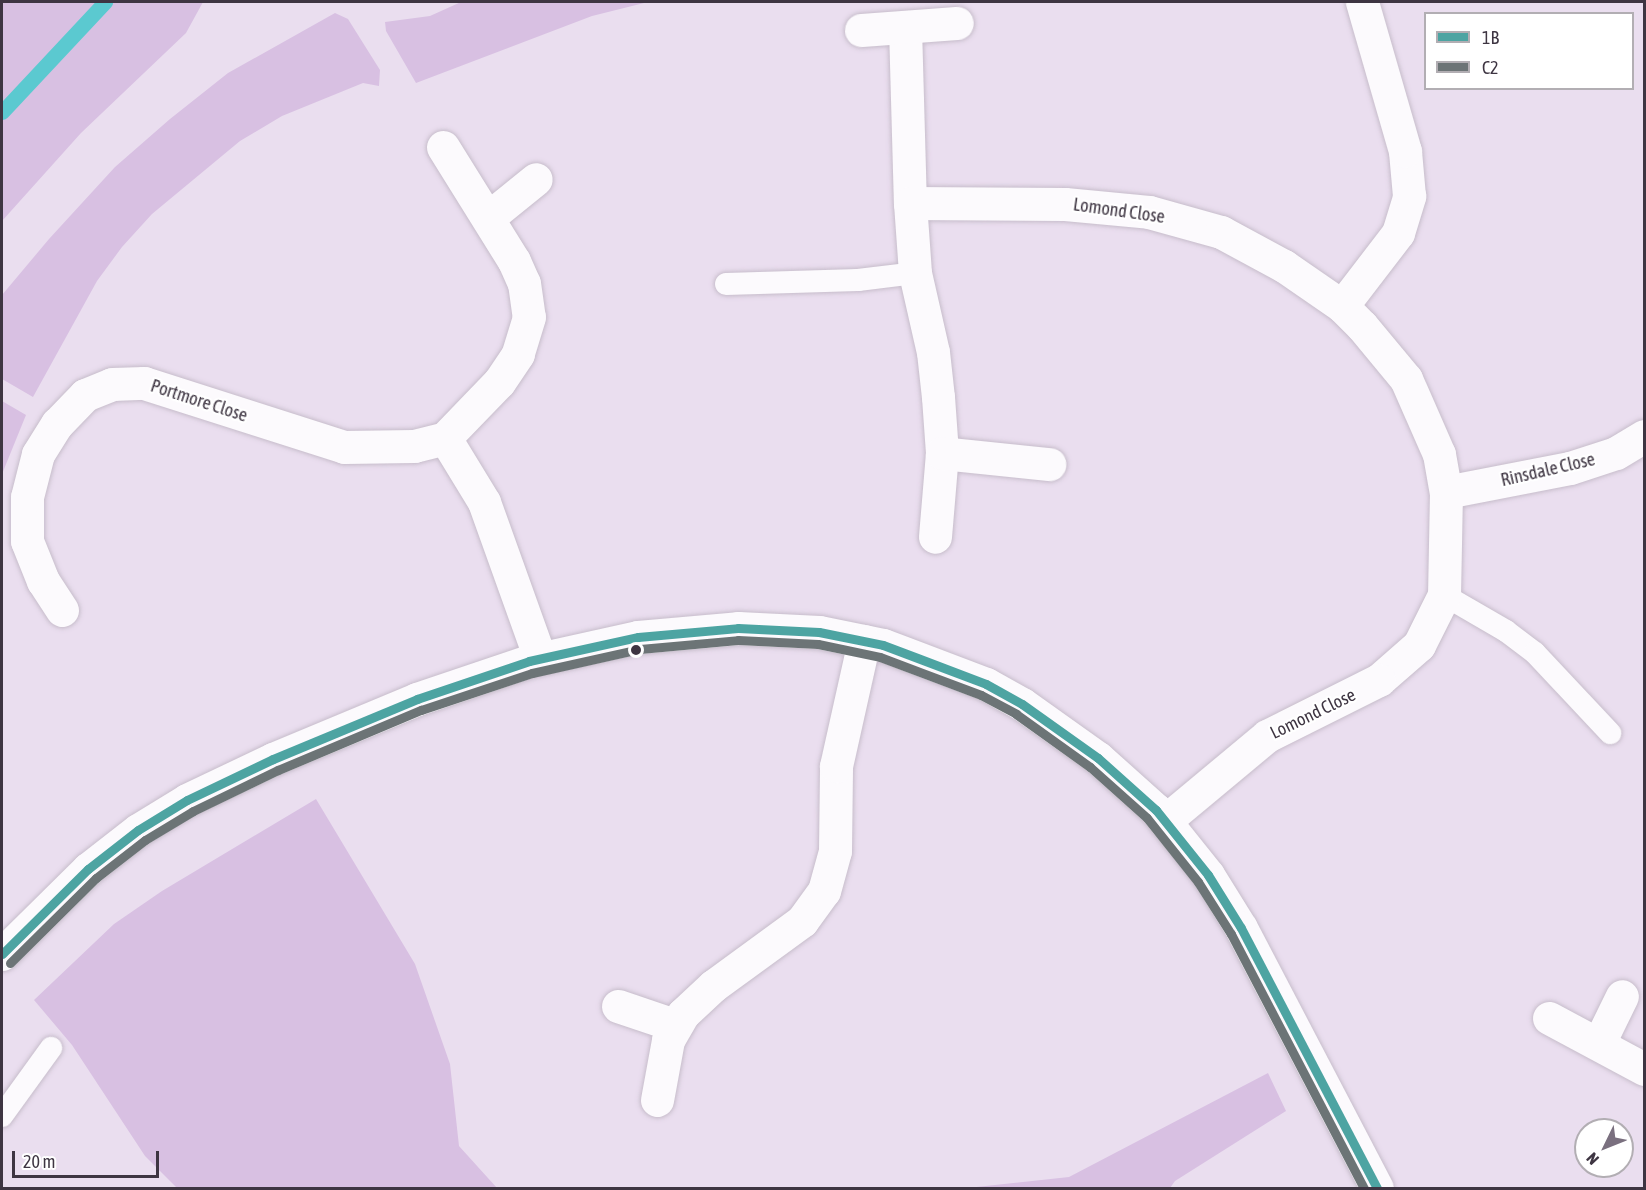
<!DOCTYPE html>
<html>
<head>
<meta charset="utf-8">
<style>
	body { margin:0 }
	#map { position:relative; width:1646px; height:1190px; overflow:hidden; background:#eadeef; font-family:"Asap Condensed",sans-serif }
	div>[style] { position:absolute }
	.green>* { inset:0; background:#d8c0e2 }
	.stream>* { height:15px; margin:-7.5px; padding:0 7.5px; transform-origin:7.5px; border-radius:7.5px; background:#5bc9d0 }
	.roads { filter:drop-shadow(0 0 2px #c7bdcb) drop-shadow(0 0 2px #c7bdcb) }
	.lane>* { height:22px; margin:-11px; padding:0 11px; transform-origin:11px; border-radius:11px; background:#fcfafd }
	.street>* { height:33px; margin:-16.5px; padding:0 16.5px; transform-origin:16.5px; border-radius:16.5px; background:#fcfafd }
	.bus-1>* { height:9px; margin:-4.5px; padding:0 4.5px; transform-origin:4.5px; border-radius:4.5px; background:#4da4a2 }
	.bus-2>* { height:9px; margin:-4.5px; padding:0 4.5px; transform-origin:4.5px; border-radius:4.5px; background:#6c7476 }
	.dots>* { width:16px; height:16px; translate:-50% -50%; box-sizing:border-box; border:3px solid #fff; border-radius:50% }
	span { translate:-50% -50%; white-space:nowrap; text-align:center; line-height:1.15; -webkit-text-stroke:4.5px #fff; paint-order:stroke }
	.street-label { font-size:18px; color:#3e3542 }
	.frame { position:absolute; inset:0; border:3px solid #3e3542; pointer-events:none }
	.legend { position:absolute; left:1424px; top:12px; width:210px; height:78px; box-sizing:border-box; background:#fff; border:2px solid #b2aeb3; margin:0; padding:8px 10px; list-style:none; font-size:18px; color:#3e3542 }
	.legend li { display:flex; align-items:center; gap:12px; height:30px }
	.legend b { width:30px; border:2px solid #b2aeb3 }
	.north { position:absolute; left:1574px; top:1118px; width:60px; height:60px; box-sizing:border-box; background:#fff; border:2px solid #b2aeb3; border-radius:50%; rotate:227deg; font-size:16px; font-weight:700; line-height:24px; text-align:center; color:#3e3542 }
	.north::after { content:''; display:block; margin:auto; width:21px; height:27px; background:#7a707f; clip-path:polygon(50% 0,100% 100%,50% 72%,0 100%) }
	.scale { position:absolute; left:12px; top:1151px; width:147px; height:27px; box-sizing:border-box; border:3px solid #3e3542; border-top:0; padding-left:8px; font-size:18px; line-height:21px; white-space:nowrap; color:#3e3542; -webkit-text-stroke:4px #fff; paint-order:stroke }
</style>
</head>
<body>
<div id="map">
	<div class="green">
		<div style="clip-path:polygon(2px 2px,203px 2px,186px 33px,81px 133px,2px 221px)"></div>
		<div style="clip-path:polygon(461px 2px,648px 2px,592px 16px,416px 83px,386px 31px,385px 22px,430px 16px)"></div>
		<div style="clip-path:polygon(335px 13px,348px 19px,380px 70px,379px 86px,363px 83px,282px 116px,240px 141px,152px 214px,122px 247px,97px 281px,33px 397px,2px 379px,2px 295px,49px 239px,115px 167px,170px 119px,228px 73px)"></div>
		<div style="clip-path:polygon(2px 401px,26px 415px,2px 474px)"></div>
		<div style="clip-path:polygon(316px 799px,415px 964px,450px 1064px,459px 1146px,497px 1188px,177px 1188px,145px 1156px,72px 1045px,34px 1000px,114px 924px,162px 891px)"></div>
		<div style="clip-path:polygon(1268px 1073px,1286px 1111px,1175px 1181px,1170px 1188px,967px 1188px,1069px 1177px)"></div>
	</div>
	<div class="stream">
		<div style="left:2px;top:112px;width:151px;rotate:-46.9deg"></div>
	</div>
	<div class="roads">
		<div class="lane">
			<div style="left:726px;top:284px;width:132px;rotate:-1.7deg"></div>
			<div style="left:858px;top:280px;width:57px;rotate:-7deg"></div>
			<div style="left:1444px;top:595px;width:72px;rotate:30.1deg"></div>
			<div style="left:1506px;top:631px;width:36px;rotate:37deg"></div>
			<div style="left:1535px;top:653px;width:110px;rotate:46.8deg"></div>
			<div style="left:2px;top:1116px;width:84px;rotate:-54.2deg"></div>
		</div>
		<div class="street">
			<div style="left:905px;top:27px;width:176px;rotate:88.4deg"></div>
			<div style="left:910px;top:203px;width:155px;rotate:0.4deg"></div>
			<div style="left:1065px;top:204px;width:84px;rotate:5.4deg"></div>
			<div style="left:1149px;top:212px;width:75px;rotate:15.5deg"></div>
			<div style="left:1221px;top:232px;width:72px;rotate:28.4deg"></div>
			<div style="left:1284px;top:266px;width:70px;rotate:34.6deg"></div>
			<div style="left:1342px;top:306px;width:28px;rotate:45deg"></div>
			<div style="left:1362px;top:326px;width:69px;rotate:50.3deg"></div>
			<div style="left:1406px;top:379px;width:82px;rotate:66.3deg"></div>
			<div style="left:1439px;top:454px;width:39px;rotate:80deg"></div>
			<div style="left:1446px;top:492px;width:103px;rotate:91.1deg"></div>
			<div style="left:1444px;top:595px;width:56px;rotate:116.6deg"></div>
			<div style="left:1419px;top:645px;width:53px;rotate:138.8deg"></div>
			<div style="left:1379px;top:680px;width:125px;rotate:153.4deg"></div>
			<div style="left:1267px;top:736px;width:133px;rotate:140.2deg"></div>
			<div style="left:861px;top:30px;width:96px;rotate:-4.2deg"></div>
			<div style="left:443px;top:147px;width:134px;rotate:58.1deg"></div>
			<div style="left:514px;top:261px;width:24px;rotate:66deg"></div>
			<div style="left:524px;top:283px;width:34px;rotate:82deg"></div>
			<div style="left:529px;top:317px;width:39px;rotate:107deg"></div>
			<div style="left:518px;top:354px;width:34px;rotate:124deg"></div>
			<div style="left:499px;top:382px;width:78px;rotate:134deg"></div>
			<div style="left:910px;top:203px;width:70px;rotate:85.9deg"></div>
			<div style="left:915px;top:273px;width:81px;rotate:77.2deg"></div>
			<div style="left:933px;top:352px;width:45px;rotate:83.7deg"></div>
			<div style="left:938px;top:397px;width:56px;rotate:85.9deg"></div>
			<div style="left:942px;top:453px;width:84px;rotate:94.8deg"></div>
			<div style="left:489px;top:217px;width:60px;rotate:-39deg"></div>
			<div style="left:1342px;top:306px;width:92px;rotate:-52.5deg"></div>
			<div style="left:1398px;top:233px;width:39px;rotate:-73deg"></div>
			<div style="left:1409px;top:196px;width:45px;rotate:-95.1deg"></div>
			<div style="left:1405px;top:151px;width:155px;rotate:-106.1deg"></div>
			<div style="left:942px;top:453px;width:108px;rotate:5.9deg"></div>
			<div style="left:1446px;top:492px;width:126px;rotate:-11deg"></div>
			<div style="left:1570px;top:468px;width:48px;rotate:-18.1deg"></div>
			<div style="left:1616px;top:453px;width:33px;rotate:-31deg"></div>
			<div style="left:62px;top:610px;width:35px;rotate:-123deg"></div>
			<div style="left:43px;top:581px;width:43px;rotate:-111.8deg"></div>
			<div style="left:27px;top:541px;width:44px;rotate:-90deg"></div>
			<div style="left:27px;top:497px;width:44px;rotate:-75.7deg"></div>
			<div style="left:38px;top:454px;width:36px;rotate:-58deg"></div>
			<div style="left:57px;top:424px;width:40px;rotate:-46deg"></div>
			<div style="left:85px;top:395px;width:29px;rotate:-22deg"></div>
			<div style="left:112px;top:384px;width:32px;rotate:-2deg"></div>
			<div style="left:144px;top:383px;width:210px;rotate:17.7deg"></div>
			<div style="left:344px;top:447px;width:70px;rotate:-0.8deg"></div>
			<div style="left:414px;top:446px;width:32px;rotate:-14deg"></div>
			<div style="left:445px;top:438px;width:75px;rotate:58.6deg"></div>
			<div style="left:484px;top:502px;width:166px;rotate:70.3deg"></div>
			<div style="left:2px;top:954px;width:121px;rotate:-44.7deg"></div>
			<div style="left:88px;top:869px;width:63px;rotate:-38deg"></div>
			<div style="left:138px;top:830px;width:57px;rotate:-31.5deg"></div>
			<div style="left:187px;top:800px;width:95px;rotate:-25.5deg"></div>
			<div style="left:273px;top:759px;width:156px;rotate:-22.6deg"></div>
			<div style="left:417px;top:699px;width:118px;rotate:-18.7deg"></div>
			<div style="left:529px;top:661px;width:112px;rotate:-12.4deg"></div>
			<div style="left:638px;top:637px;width:100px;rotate:-5.1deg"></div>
			<div style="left:738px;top:628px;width:81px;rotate:2.8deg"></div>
			<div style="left:819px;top:632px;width:65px;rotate:11.5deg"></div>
			<div style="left:883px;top:645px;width:110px;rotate:20.7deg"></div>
			<div style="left:986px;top:684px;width:41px;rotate:29.1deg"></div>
			<div style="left:1022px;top:704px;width:93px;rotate:35.4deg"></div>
			<div style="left:1098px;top:758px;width:78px;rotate:41.9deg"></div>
			<div style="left:1156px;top:810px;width:83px;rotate:51.3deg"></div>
			<div style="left:1208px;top:875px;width:62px;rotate:58.1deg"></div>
			<div style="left:1241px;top:928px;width:293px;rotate:62.4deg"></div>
			<div style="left:618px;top:1006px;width:59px;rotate:18.7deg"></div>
			<div style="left:1549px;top:1018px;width:108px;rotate:28.2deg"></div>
			<div style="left:1599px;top:1043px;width:52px;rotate:-63.9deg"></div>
			<div style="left:657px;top:1100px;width:61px;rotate:-79.6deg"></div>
			<div style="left:668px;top:1040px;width:30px;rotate:-60deg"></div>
			<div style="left:683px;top:1014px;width:41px;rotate:-43deg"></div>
			<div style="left:713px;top:986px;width:110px;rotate:-36.1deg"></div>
			<div style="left:802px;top:921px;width:37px;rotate:-54deg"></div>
			<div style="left:824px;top:891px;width:41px;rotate:-74.6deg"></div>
			<div style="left:835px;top:851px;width:85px;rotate:-89.3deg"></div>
			<div style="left:836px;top:766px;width:128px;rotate:-77.4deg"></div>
		</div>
	</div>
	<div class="bus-1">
		<div style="left:2px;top:954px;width:121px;rotate:-44.7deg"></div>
		<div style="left:88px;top:869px;width:63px;rotate:-38deg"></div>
		<div style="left:138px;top:830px;width:57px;rotate:-31.5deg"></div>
		<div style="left:187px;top:800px;width:95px;rotate:-25.5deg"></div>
		<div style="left:273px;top:759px;width:156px;rotate:-22.6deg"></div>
		<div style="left:417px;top:699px;width:118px;rotate:-18.7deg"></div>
		<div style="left:529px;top:661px;width:112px;rotate:-12.4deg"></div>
		<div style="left:638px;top:637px;width:100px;rotate:-5.1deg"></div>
		<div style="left:738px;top:628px;width:81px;rotate:2.8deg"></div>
		<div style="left:819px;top:632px;width:65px;rotate:11.5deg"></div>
		<div style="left:883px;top:645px;width:110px;rotate:20.7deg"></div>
		<div style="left:986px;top:684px;width:41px;rotate:29.1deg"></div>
		<div style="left:1022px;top:704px;width:93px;rotate:35.4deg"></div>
		<div style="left:1098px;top:758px;width:78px;rotate:41.9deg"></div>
		<div style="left:1156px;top:810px;width:83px;rotate:51.3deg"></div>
		<div style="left:1208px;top:875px;width:62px;rotate:58.1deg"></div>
		<div style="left:1241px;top:928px;width:293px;rotate:62.4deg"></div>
	</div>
	<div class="bus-2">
		<div style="left:10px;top:963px;width:121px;rotate:-44.7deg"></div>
		<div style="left:96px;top:878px;width:62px;rotate:-37.8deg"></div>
		<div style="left:145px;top:840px;width:56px;rotate:-31.1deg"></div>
		<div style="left:193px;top:811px;width:94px;rotate:-25.8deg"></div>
		<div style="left:278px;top:770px;width:155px;rotate:-22.8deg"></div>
		<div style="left:421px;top:710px;width:117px;rotate:-18.4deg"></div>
		<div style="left:532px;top:673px;width:111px;rotate:-12.5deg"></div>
		<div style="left:640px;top:649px;width:98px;rotate:-5.2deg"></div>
		<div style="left:738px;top:640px;width:80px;rotate:2.9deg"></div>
		<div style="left:818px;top:644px;width:63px;rotate:11.8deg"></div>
		<div style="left:880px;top:657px;width:108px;rotate:20.6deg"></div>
		<div style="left:981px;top:695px;width:40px;rotate:28deg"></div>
		<div style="left:1016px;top:714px;width:91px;rotate:35.6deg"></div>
		<div style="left:1090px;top:767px;width:76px;rotate:41.8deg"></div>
		<div style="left:1147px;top:818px;width:82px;rotate:51.4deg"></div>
		<div style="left:1198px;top:882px;width:62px;rotate:57.6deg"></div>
		<div style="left:1231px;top:934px;width:287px;rotate:62.4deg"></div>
	</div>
	<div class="dots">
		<div style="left:636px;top:650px;background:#3e3542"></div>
	</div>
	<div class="street-label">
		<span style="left:1119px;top:211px;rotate:8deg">Lomond Close</span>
		<span style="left:199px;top:401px;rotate:18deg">Portmore Close</span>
		<span style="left:1548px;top:470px;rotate:-13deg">Rinsdale Close</span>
		<span style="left:1313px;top:714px;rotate:-26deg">Lomond Close</span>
	</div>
	<div class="frame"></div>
	<ul class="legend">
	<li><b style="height:8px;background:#4da4a2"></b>1B</li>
	<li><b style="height:8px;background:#6c7476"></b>C2</li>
	</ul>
	<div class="north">N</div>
	<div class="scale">20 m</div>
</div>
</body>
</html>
